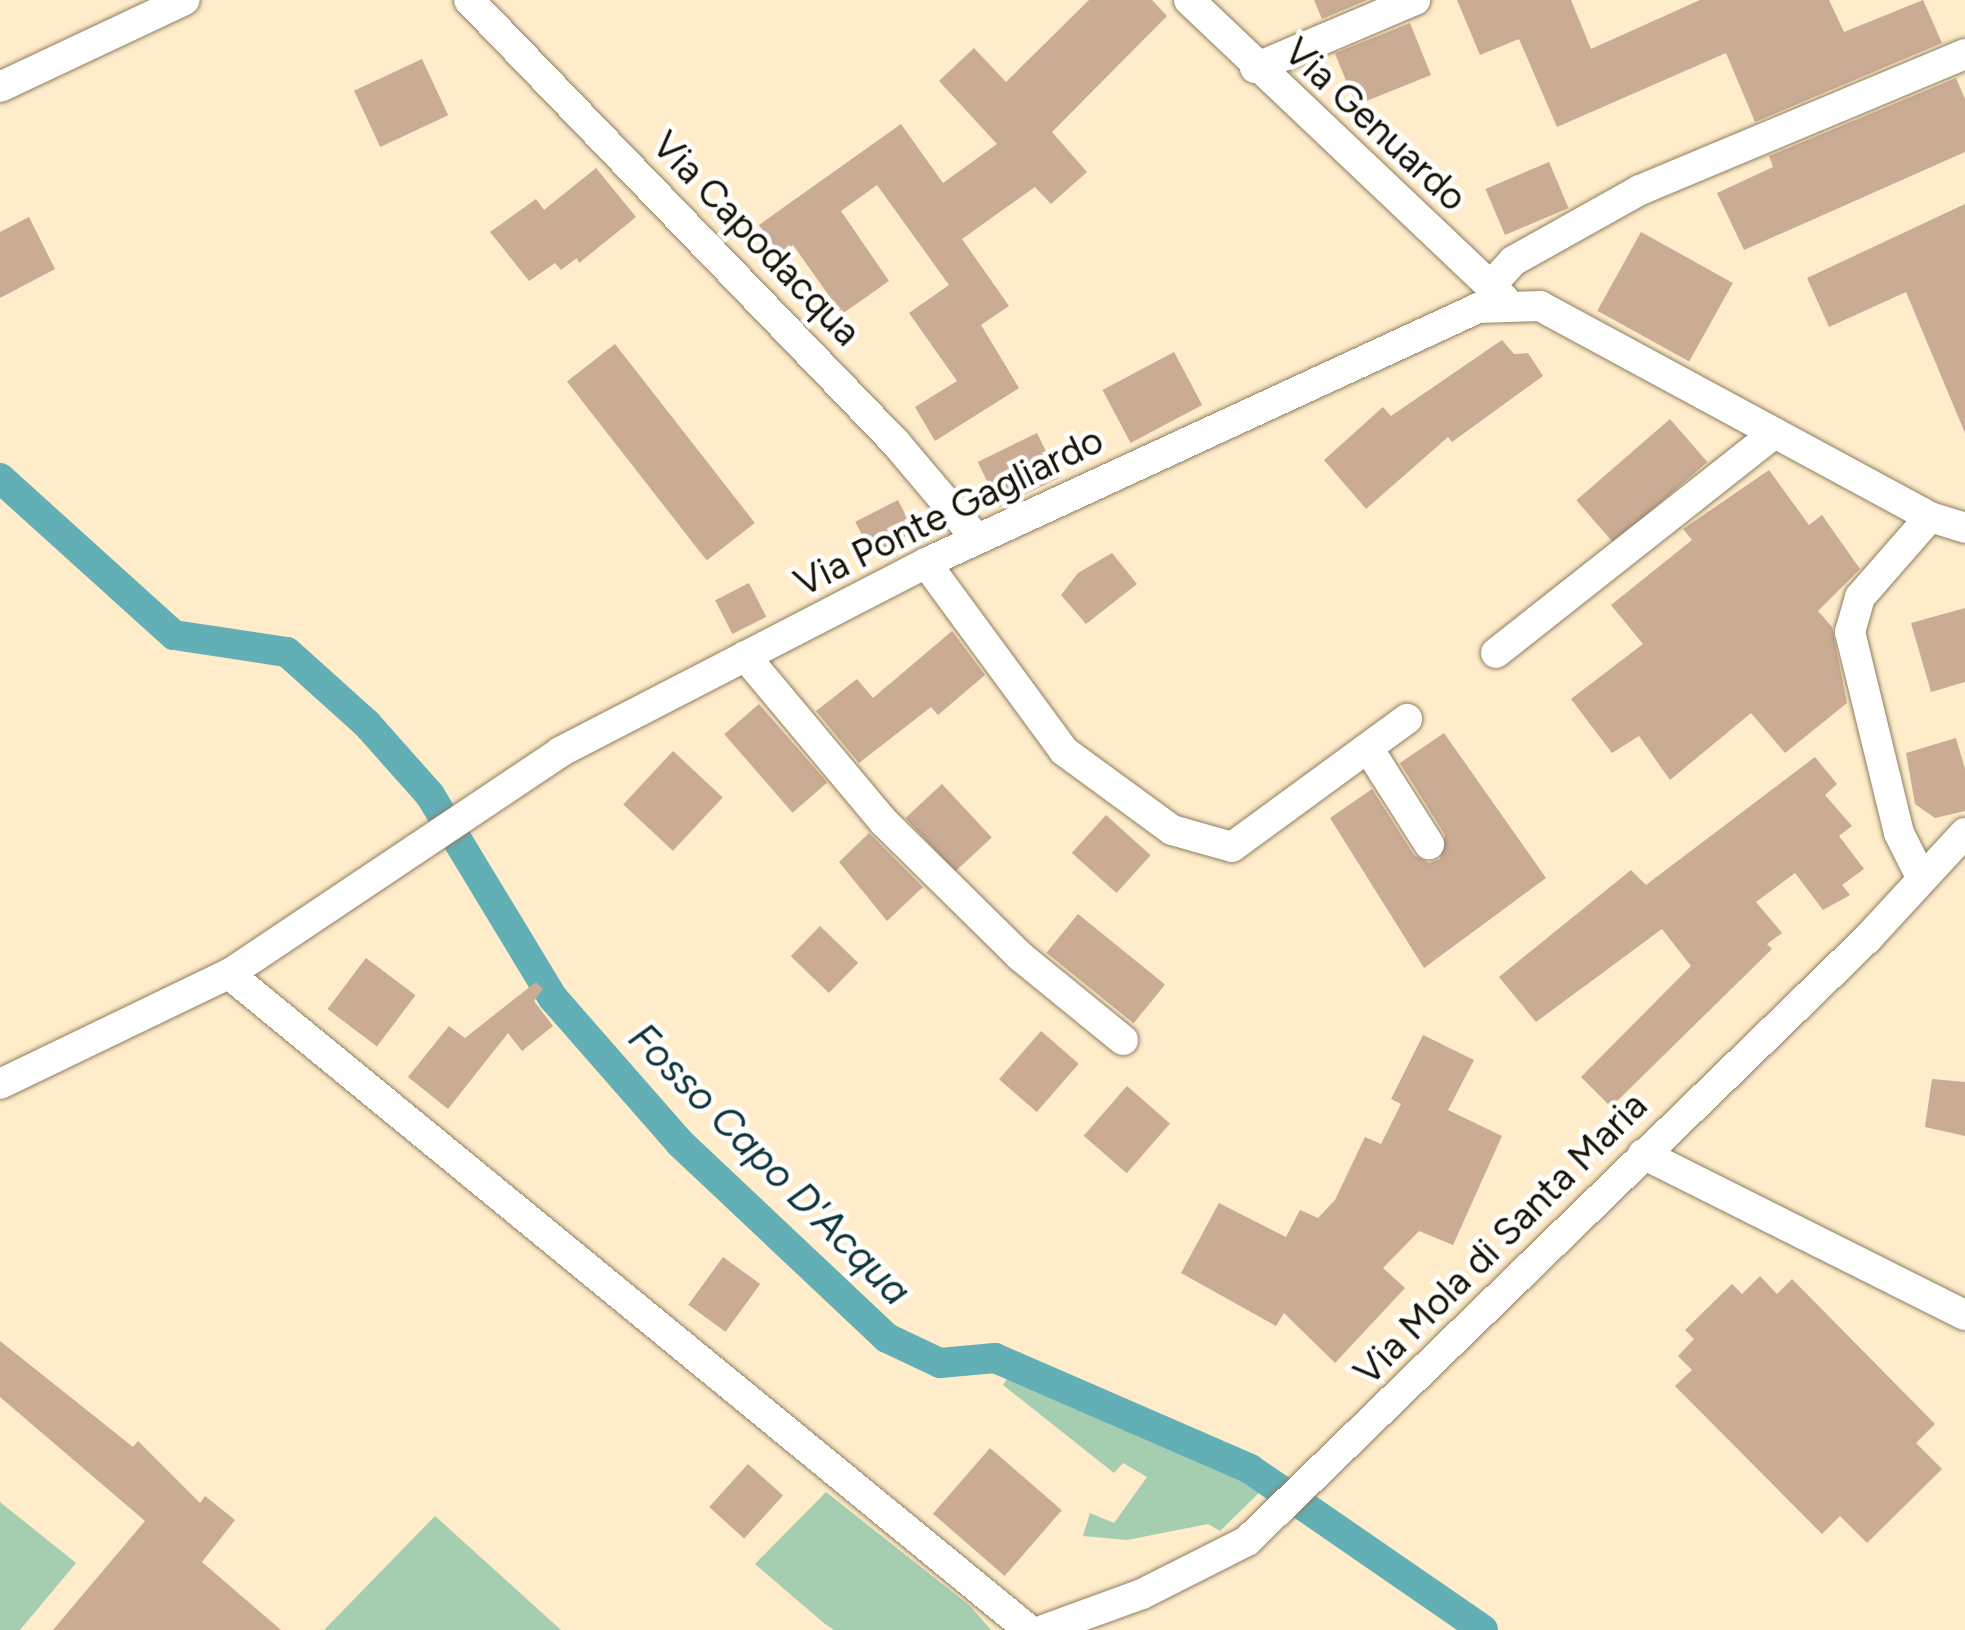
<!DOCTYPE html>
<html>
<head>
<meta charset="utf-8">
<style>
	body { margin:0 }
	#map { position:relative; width:1965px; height:1630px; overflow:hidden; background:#feecca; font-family:Figtree,sans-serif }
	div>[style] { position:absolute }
	.green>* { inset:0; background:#a5cdb0 }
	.canal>* { height:30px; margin:-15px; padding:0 15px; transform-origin:15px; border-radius:15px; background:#62afb6 }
	.building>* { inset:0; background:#caab94; transform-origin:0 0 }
	.roads { filter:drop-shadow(0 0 2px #8e7e5f) drop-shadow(0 0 2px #8e7e5f) }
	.minor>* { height:30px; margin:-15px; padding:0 15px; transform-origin:15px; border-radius:15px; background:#fff }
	span { translate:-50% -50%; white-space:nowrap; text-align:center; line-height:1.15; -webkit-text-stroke:9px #fff; paint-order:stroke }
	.street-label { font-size:38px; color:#191307 }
	.water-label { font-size:40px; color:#0f3639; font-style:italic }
</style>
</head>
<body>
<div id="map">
	<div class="green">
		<div style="clip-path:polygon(1010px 1374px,1264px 1488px,1220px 1531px,1208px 1524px,1127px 1540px,1083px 1536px,1090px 1513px,1114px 1523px,1147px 1477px,1123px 1463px,1114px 1473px,1003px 1385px)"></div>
		<div style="clip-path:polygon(826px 1492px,970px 1606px,991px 1630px,834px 1630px,825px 1624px,755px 1564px)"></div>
		<div style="clip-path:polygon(0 1502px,76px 1563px,20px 1630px,0 1630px)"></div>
		<div style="clip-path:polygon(435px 1516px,561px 1630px,324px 1630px)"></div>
	</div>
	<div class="canal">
		<div style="left:0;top:478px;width:234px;rotate:42.1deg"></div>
		<div style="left:174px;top:635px;width:114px;rotate:8.6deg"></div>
		<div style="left:287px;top:652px;width:108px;rotate:42deg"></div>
		<div style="left:367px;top:724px;width:95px;rotate:48.4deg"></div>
		<div style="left:430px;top:795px;width:237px;rotate:58.8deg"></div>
		<div style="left:553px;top:998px;width:194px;rotate:48.8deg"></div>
		<div style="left:681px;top:1144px;width:283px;rotate:43.3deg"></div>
		<div style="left:887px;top:1338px;width:59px;rotate:25.3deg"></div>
		<div style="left:940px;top:1363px;width:55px;rotate:-5.2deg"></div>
		<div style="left:995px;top:1358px;width:278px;rotate:23.5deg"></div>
		<div style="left:1250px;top:1469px;width:283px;rotate:34.6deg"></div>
	</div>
	<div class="building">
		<div style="clip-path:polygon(1089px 0,1152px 0,1167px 16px,1052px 132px,1087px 172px,1051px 204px,1035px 187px,962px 239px,1009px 306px,981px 325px,1019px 388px,935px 441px,915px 407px,957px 381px,909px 313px,949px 285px,877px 185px,841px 211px,889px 281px,842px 314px,793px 245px,780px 254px,759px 225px,901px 124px,943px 183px,997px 144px,939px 81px,974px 48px,1006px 82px)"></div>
		<div style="clip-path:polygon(1314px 0,1367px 0,1322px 19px)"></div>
		<div style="clip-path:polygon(1457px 0,1571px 0,1591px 49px,1700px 0,1829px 0,1844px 32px,1923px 0,1942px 43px,1755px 122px,1726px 53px,1557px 127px,1519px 39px,1480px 55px)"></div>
		<div style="left:1410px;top:23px;width:56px;height:81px;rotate:68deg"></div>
		<div style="left:422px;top:59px;width:62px;height:75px;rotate:65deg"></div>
		<div style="clip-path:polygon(1956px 78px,1965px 99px,1965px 152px,1744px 250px,1717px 193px,1773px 167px,1769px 156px)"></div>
		<div style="left:1549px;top:162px;width:50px;height:69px;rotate:67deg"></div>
		<div style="clip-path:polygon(596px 168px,636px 217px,579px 263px,577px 258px,561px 270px,555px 263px,529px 281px,490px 232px,536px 199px,544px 210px)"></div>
		<div style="clip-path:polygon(1965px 204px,1965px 433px,1906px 292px,1829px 327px,1807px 278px)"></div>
		<div style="clip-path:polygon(29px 217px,55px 269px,0 298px,0 232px)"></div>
		<div style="left:1641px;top:232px;width:105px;height:90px;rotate:29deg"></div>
		<div style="clip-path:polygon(1502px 340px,1514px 354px,1528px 353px,1543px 376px,1452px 442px,1448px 437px,1366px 509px,1324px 460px,1383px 407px,1391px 416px)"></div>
		<div style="left:615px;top:344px;width:227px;height:61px;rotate:52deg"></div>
		<div style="left:1174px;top:352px;width:60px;height:81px;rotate:62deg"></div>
		<div style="left:1670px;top:419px;width:57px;height:124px;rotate:49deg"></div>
		<div style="left:1037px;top:433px;width:50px;height:66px;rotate:64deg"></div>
		<div style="clip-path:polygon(1769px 470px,1809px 525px,1822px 515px,1860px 569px,1818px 611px,1832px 627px,1847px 703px,1785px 753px,1751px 713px,1670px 780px,1639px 736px,1612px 753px,1571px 699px,1643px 644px,1611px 605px,1692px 540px,1683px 529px)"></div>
		<div style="left:898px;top:500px;width:36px;height:48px;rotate:63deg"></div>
		<div style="clip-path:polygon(1112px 553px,1137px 584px,1086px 624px,1061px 595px,1078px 573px)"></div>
		<div style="left:749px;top:583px;width:38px;height:38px;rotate:63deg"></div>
		<div style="clip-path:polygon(1965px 608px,1965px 682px,1931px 692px,1911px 623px)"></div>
		<div style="clip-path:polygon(952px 631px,985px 675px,938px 715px,931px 707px,859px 763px,816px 711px,857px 679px,873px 698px)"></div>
		<div style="left:759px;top:704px;width:104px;height:46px;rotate:49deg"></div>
		<div style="clip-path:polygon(1444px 733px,1546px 878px,1424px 968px,1330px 818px,1372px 789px,1414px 855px,1429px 863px,1440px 859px,1445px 835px,1400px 763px)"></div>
		<div style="clip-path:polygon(1956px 738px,1965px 769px,1965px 811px,1935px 818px,1915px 804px,1906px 753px)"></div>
		<div style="left:673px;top:751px;width:68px;height:73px;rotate:43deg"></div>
		<div style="clip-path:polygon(1815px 757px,1837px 784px,1825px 795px,1852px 826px,1839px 836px,1864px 869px,1842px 885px,1850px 895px,1823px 910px,1795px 873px,1756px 902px,1782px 933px,1767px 944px,1772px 949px,1611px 1107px,1581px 1077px,1691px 966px,1662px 929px,1536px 1022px,1499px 977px,1631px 870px,1646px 885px)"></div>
		<div style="left:942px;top:784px;width:73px;height:50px;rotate:47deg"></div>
		<div style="left:1106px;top:815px;width:60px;height:51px;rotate:42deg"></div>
		<div style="clip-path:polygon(869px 833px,923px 887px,887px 921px,839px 862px)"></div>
		<div style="left:1078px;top:914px;width:112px;height:50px;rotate:39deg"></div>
		<div style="left:820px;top:926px;width:53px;height:42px;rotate:44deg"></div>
		<div style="left:366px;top:958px;width:62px;height:64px;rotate:37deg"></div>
		<div style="clip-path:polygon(536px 982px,543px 989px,534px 1001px,553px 1026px,522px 1051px,508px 1033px,448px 1109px,408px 1077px,449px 1026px,465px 1038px)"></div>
		<div style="left:1041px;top:1031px;width:50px;height:64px;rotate:41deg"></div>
		<div style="clip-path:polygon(1423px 1035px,1474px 1060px,1448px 1110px,1502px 1136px,1453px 1245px,1419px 1231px,1383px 1268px,1405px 1288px,1335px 1363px,1284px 1313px,1276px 1326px,1181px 1273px,1219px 1203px,1286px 1237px,1300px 1210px,1318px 1218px,1335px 1200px,1365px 1137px,1381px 1144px,1401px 1104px,1391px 1099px)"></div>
		<div style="clip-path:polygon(1932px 1079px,1965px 1082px,1965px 1136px,1925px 1127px)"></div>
		<div style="left:1127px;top:1086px;width:57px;height:66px;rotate:41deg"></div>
		<div style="left:723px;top:1257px;width:46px;height:59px;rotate:36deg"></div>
		<div style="clip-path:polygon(1760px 1276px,1777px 1294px,1792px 1279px,1935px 1424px,1916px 1443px,1942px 1469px,1867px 1543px,1840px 1516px,1822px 1534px,1675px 1386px,1692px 1370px,1678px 1356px,1694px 1339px,1685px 1330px,1732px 1284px,1742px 1294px)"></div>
		<div style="clip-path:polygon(0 1341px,133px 1447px,138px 1441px,200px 1503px,205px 1496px,235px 1520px,202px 1562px,281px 1630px,53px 1630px,145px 1521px,0 1397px)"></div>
		<div style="left:990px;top:1448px;width:95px;height:87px;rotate:41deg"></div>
		<div style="left:748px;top:1464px;width:47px;height:58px;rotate:42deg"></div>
	</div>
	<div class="roads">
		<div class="minor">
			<div style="left:469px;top:0;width:614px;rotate:46.06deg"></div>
			<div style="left:895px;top:442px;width:127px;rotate:49.8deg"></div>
			<div style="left:1189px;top:0;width:434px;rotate:43.5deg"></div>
			<div style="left:1255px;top:68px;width:174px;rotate:-23deg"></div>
			<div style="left:0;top:87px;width:204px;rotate:-25.2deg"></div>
			<div style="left:1490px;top:286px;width:34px;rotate:-47deg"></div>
			<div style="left:1513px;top:261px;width:145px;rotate:-29.2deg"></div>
			<div style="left:1640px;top:190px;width:352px;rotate:-22.7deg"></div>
			<div style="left:926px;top:563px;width:233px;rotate:53.7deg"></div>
			<div style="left:1064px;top:751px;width:134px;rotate:36.2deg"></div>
			<div style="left:1172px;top:830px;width:62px;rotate:15.8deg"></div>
			<div style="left:1232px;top:847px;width:217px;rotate:-36.2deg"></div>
			<div style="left:1496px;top:653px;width:355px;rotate:-38.3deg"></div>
			<div style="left:745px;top:656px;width:217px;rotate:50.1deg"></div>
			<div style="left:884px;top:822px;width:191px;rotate:44.6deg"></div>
			<div style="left:1020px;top:956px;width:133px;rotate:39.2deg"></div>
			<div style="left:1368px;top:748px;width:114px;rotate:57.6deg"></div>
			<div style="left:1921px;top:877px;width:49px;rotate:-116.6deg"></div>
			<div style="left:1899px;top:833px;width:207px;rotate:-103.7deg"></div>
			<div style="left:1850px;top:632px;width:36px;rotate:-74deg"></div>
			<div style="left:1860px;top:597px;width:106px;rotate:-48.8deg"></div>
			<div style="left:229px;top:974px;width:1035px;rotate:39.35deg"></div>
			<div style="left:0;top:1084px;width:254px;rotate:-25.7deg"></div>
			<div style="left:229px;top:974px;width:399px;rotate:-33.8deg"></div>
			<div style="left:560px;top:752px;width:412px;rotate:-27.3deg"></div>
			<div style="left:926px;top:563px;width:608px;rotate:-24.79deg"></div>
			<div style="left:1478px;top:308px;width:62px;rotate:-1.8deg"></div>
			<div style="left:1540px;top:306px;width:443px;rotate:28.4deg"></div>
			<div style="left:1930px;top:517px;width:37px;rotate:17deg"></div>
			<div style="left:1643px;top:1154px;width:360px;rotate:26.6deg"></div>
			<div style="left:1043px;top:1630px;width:105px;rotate:-20deg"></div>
			<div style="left:1142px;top:1594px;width:118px;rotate:-26.8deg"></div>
			<div style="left:1247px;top:1541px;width:866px;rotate:-44.16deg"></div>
			<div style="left:1868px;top:938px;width:143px;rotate:-47.3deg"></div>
		</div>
	</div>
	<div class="street-label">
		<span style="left:1375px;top:125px;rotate:43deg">Via Genuardo</span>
		<span style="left:756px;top:239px;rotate:46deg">Via Capodacqua</span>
		<span style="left:949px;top:512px;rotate:-26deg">Via Ponte Gagliardo</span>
		<span style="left:1501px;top:1239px;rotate:-45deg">Via Mola di Santa Maria</span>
	</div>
	<div class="water-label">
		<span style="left:770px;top:1164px;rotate:45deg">Fosso Capo D'Acqua</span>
	</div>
</div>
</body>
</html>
